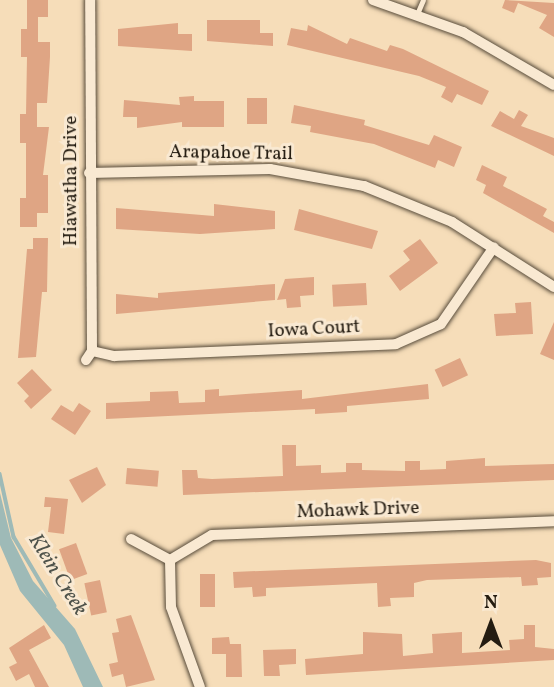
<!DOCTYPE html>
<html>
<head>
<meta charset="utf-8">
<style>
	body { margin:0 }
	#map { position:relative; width:554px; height:687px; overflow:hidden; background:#f6ddb9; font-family:Vollkorn,serif }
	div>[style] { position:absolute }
	.water>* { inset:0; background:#9ebab7 }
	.stream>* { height:3.5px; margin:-1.75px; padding:0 1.75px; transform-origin:1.75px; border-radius:1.75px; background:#9ebab7 }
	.building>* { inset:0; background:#dfa584; transform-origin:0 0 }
	.roads { filter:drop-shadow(0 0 2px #584c3b) drop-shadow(0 0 2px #584c3b) }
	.service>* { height:5px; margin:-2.5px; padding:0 2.5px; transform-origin:2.5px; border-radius:2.5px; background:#f9e9d2 }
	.minor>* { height:10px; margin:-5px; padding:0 5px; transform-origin:5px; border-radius:5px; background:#f9e9d2 }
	span { translate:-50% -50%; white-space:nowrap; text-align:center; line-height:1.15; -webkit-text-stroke:6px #f9e9d2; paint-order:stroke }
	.street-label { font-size:19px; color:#241c11 }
	.water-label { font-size:21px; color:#4f534b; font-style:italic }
	.north { position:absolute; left:456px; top:589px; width:70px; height:70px; -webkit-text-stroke:5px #f9e9d2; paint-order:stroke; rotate:0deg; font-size:19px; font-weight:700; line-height:28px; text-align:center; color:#241c11 }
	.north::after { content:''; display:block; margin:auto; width:24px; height:32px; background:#241c11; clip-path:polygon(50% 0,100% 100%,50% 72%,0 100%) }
</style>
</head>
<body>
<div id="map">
	<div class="water">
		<div style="clip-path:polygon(0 493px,11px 538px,33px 581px,75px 629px,103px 687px,83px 687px,64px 645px,20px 591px,0 545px)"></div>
	</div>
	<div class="stream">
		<div style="left:0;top:474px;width:65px;rotate:77.5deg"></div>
		<div style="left:14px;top:537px;width:80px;rotate:59.3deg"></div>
	</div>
	<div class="building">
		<div style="clip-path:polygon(27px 0,48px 0,48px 17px,38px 17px,38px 42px,50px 42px,50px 57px,47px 103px,37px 103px,37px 127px,49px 127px,43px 175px,48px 175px,48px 213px,37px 213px,37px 227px,20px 227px,20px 198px,26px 198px,26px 143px,20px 143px,20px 114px,26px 114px,27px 57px,21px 57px,21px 29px,27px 29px)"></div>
		<div style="clip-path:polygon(505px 0,554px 3px,554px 37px,539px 28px,547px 15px,518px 3px,514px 13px,502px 8px)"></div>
		<div style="clip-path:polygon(207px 20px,260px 20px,260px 33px,273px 33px,273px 46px,207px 41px)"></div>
		<div style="clip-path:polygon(178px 23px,178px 34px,192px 34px,192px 51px,118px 46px,118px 29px)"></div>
		<div style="clip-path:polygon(308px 25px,347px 44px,350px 38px,387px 51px,390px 45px,403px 49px,489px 91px,482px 105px,457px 94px,452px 103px,441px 97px,446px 87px,419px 76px,287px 45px,291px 28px,307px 31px)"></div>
		<div style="clip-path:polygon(194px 96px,194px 101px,224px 101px,224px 127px,182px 127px,182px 122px,137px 128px,137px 117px,123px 117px,124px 100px,180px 105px,179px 97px)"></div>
		<div style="left:247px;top:98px;width:20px;height:26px"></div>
		<div style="clip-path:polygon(294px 105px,365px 120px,364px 125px,429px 145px,434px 135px,462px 147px,454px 167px,438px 160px,435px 168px,374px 144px,310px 132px,311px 126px,291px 123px)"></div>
		<div style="clip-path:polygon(519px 110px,528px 115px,521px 126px,554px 138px,554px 156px,491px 126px,500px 111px,514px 119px)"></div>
		<div style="clip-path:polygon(482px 165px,507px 177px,503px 186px,547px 209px,543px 216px,554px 222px,554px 233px,483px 193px,486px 185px,476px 180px)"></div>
		<div style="clip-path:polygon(214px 204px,275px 211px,275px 229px,200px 234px,116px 229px,116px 208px,214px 216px)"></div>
		<div style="clip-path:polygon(299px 209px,378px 231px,372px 249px,294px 230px)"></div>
		<div style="clip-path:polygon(33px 238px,48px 238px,47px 292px,42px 292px,36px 357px,18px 358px,27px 249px,33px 249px)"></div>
		<div style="clip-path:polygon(420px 239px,438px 263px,400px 291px,389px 276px,410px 260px,403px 251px)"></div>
		<div style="clip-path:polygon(314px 277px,314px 295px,300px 296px,301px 307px,287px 308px,286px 299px,277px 300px,285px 279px)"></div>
		<div style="left:366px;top:283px;width:22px;height:34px;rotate:87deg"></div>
		<div style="clip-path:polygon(275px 284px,275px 300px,116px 314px,116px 294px,158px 298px,158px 293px)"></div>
		<div style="clip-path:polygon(531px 302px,533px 334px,496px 336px,494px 314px,516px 313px,515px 303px)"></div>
		<div style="clip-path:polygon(554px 322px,554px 360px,540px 354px)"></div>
		<div style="left:460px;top:358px;width:19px;height:28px;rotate:65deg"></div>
		<div style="clip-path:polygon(32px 369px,52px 390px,31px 409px,24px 401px,29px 396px,17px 383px)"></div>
		<div style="clip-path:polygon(428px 384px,429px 399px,347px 406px,347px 412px,315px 414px,315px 409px,106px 419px,106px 403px,150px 401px,150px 392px,178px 391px,179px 403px,205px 402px,205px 390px,219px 389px,219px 396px,302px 390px,302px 399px)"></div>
		<div style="clip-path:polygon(79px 403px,91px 411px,75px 435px,51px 419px,61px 405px,73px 412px)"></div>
		<div style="clip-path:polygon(282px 445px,296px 445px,296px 466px,321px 465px,321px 473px,346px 472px,346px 463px,362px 463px,362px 470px,405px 471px,405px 461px,420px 461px,420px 470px,446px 469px,446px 461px,485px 458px,485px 466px,554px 464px,554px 480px,183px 495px,182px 470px,197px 470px,198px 478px,212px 479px,283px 476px)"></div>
		<div style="clip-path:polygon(97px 467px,106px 485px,82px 503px,69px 480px)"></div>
		<div style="left:127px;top:468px;width:32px;height:16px;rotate:5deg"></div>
		<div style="clip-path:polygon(45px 497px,68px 499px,64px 534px,48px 532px,51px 507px,44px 507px)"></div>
		<div style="left:76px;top:543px;width:33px;height:18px;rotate:70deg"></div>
		<div style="clip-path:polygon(536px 560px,551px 563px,551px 577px,537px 578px,538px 585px,522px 586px,521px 577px,427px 580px,414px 583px,414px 597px,390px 598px,391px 606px,378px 607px,377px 583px,266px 588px,266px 596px,253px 597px,252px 587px,234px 588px,233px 572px)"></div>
		<div style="left:200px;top:574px;width:15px;height:33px"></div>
		<div style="left:100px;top:580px;width:33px;height:16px;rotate:78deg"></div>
		<div style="clip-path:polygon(131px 615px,155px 680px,126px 687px,123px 674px,112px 677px,109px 664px,118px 662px,112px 633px,119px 632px,116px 619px)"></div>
		<div style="clip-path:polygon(44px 625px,51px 638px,29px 650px,49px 687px,35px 687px,29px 674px,16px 681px,9px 667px,17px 663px,9px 648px)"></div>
		<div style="clip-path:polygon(524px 625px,535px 625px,535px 647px,554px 649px,554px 660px,306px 675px,305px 659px,363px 654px,363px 632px,402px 634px,403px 656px,433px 653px,432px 634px,462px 632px,462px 653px,510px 650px,509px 640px,524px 639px)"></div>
		<div style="clip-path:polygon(229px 637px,230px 644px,241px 644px,242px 677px,226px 677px,226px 654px,212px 654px,212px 638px)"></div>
		<div style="clip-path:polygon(296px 649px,296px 664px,279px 665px,280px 676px,264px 676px,263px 650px)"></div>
	</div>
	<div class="roads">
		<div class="service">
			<div style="left:417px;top:14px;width:15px;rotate:-67deg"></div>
		</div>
		<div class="minor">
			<div style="left:373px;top:0;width:96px;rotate:19.6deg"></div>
			<div style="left:463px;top:32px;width:105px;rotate:30.2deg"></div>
			<div style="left:89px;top:173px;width:181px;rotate:-1.3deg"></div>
			<div style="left:270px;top:169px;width:96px;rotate:10.3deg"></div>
			<div style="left:364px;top:186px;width:95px;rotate:22.2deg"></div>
			<div style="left:452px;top:222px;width:121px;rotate:32.5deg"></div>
			<div style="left:92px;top:351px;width:23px;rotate:13deg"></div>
			<div style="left:114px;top:356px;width:282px;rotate:-2.4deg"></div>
			<div style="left:396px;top:344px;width:49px;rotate:-24deg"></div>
			<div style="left:441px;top:324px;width:93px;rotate:-55.5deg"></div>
			<div style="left:86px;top:360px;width:11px;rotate:-56deg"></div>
			<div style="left:92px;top:351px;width:351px;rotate:-90.3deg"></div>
			<div style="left:131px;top:539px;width:44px;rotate:28.3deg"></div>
			<div style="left:170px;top:560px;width:49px;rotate:-30.8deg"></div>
			<div style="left:212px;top:535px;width:342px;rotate:-2.3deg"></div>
			<div style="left:170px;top:560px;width:47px;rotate:88.8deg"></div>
			<div style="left:171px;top:607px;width:85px;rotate:70.1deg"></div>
		</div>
	</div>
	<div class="street-label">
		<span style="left:231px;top:154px;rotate:1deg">Arapahoe Trail</span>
		<span style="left:72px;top:181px;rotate:-90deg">Hiawatha Drive</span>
		<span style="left:314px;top:330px;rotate:-3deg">Iowa Court</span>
		<span style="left:358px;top:511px;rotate:-2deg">Mohawk Drive</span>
	</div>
	<div class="water-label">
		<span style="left:57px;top:575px;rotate:58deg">Klein Creek</span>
	</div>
	<div class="north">N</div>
</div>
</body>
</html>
